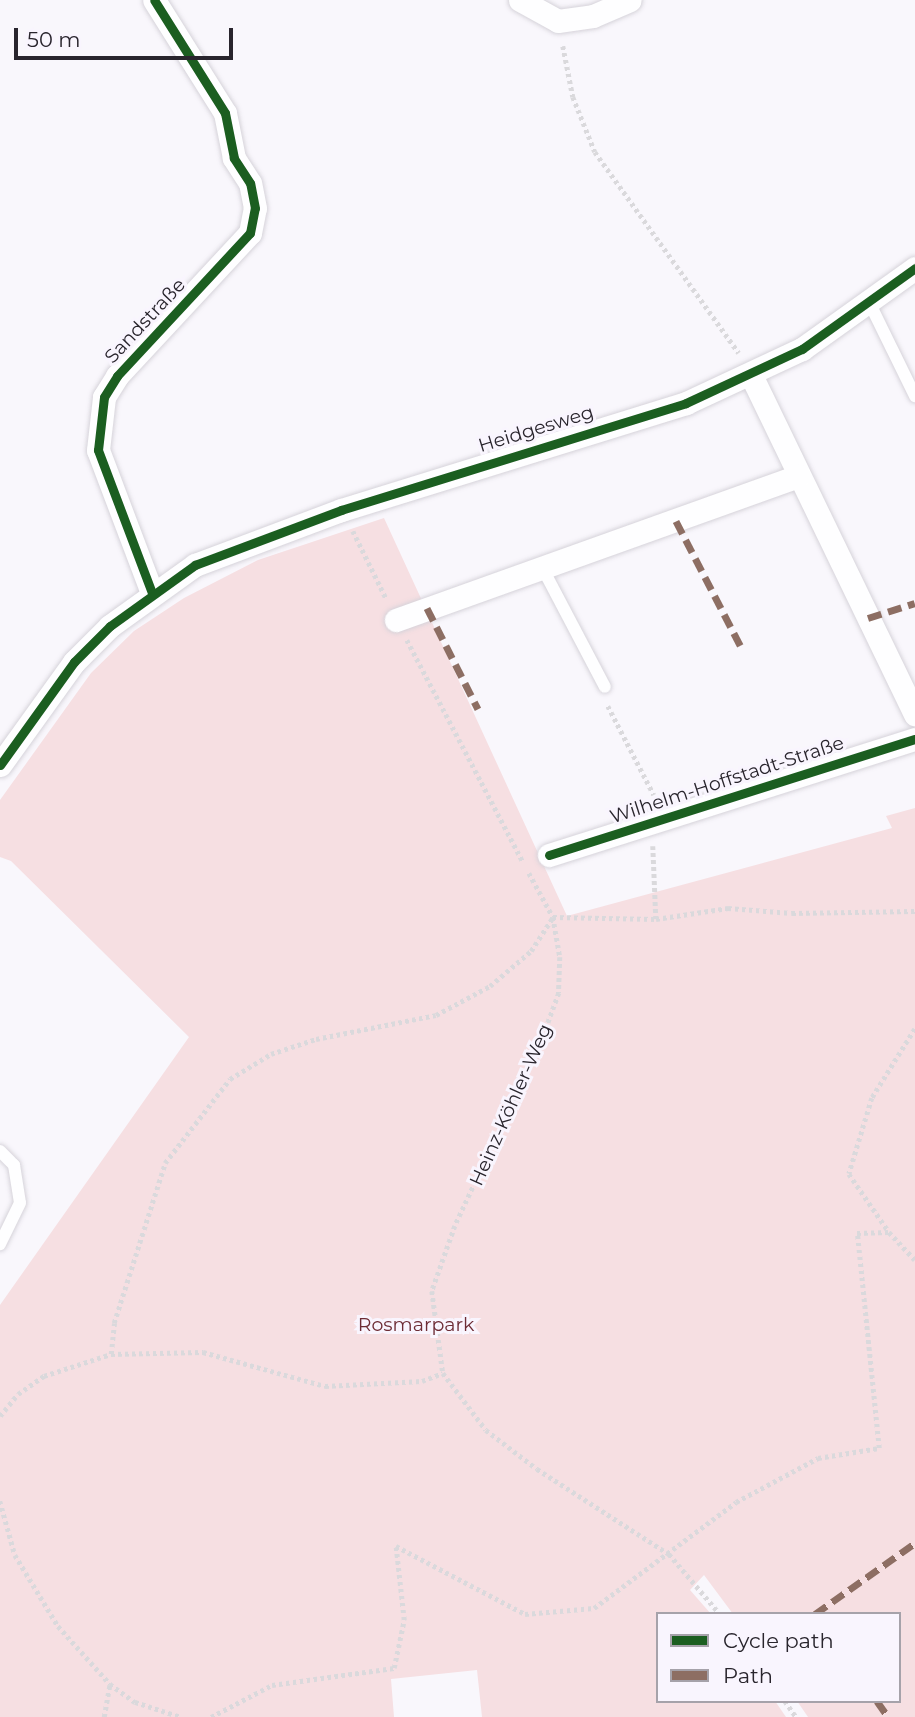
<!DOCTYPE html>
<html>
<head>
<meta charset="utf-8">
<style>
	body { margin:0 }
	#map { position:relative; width:915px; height:1717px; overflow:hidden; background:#f9f7fc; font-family:Montserrat,sans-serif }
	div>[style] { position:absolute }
	.green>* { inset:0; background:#f6dfe2 }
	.path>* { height:4.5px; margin-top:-2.25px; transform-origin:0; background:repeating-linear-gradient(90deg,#dad9dc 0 3.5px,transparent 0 7px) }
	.roads { filter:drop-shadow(0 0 2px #d6d3da) drop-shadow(0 0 2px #d6d3da) }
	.service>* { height:12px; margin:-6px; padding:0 6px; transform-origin:6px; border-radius:6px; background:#fefeff }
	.minor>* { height:23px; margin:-11.5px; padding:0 11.5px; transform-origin:11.5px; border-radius:11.5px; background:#fefeff }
	.quiet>* { height:7px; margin-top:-3.5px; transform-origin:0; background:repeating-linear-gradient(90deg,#8d6e63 0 14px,transparent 0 21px) }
	.cycleway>* { height:9px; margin:-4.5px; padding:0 4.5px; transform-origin:4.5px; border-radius:4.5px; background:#1b5e20 }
	span { translate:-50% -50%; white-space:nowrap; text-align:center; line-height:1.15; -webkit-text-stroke:6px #f9f5fe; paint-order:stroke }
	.street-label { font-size:19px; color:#29252d }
	.park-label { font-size:19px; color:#6d2c35 }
	.legend { position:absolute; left:656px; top:1612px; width:245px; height:91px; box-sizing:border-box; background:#f9f5fe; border:2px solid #a6a2aa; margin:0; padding:9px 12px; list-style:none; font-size:21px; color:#29252d }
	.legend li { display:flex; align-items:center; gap:14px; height:35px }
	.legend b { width:35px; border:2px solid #a6a2aa }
	.scale { position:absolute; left:14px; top:28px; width:219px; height:32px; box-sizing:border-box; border:4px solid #29252d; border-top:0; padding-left:9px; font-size:21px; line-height:24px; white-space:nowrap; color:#29252d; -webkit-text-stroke:5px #f9f5fe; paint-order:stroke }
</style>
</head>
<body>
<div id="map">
	<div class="green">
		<div style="clip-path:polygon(384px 518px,567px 916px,892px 828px,886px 816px,915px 808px,915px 1717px,808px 1717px,797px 1701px,899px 1701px,899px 1614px,733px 1614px,704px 1575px,690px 1590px,711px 1614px,658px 1614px,658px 1701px,775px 1701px,786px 1717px,482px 1717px,477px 1670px,391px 1679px,394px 1717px,0 1717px,0 1305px,189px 1037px,11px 861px,0 857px,0 800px,91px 673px,134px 631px,184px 598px,258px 560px)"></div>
	</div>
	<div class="path">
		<div style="left:563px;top:46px;width:52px;rotate:78.9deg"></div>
		<div style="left:573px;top:97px;width:59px;rotate:68.2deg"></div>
		<div style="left:595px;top:152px;width:247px;rotate:54.4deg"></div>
		<div style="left:353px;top:531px;width:75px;rotate:63.8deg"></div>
		<div style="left:407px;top:640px;width:250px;rotate:62.4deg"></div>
		<div style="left:608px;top:706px;width:100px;rotate:62.7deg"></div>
		<div style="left:653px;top:846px;width:73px;rotate:87.6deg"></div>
		<div style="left:529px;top:873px;width:50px;rotate:61.4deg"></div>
		<div style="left:553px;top:917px;width:41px;rotate:80.1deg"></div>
		<div style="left:560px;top:957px;width:36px;rotate:92deg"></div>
		<div style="left:559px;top:993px;width:52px;rotate:110.2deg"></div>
		<div style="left:541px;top:1042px;width:203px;rotate:115.1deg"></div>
		<div style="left:455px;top:1226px;width:69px;rotate:109.5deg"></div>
		<div style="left:432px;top:1291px;width:83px;rotate:82.4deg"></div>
		<div style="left:443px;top:1373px;width:71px;rotate:53deg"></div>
		<div style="left:486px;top:1430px;width:64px;rotate:37.4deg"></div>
		<div style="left:537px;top:1469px;width:157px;rotate:32.8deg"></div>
		<div style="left:669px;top:1554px;width:79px;rotate:49.6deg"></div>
		<div style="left:915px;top:1029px;width:81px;rotate:121.9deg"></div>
		<div style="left:872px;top:1098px;width:79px;rotate:106.8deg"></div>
		<div style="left:849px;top:1174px;width:70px;rotate:55.4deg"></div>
		<div style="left:889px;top:1232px;width:38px;rotate:47deg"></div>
		<div style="left:111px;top:1354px;width:31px;rotate:-84deg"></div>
		<div style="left:114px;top:1323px;width:168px;rotate:-72.3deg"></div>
		<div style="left:165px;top:1163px;width:106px;rotate:-52.3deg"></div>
		<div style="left:230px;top:1079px;width:48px;rotate:-31.4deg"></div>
		<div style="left:271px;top:1054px;width:47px;rotate:-18.4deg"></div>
		<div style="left:316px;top:1039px;width:122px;rotate:-11.3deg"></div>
		<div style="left:436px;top:1015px;width:61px;rotate:-28.2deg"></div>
		<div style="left:490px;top:986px;width:54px;rotate:-40.5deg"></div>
		<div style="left:531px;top:951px;width:40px;rotate:-57.1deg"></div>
		<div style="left:553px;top:917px;width:103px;rotate:1.1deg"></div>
		<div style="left:656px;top:919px;width:73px;rotate:-8.7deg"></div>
		<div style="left:728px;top:908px;width:64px;rotate:4.5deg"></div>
		<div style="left:792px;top:913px;width:123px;rotate:-0.9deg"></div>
		<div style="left:0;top:1416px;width:28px;rotate:-51deg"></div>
		<div style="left:18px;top:1394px;width:32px;rotate:-35deg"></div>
		<div style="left:44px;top:1376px;width:71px;rotate:-18.2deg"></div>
		<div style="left:111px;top:1354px;width:92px;rotate:-1.2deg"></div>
		<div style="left:203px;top:1352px;width:127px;rotate:15.6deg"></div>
		<div style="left:325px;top:1386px;width:97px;rotate:-3deg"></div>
		<div style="left:422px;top:1381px;width:22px;rotate:-21deg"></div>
		<div style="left:0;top:1501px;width:56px;rotate:74.5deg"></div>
		<div style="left:15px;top:1555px;width:83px;rotate:58.8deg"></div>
		<div style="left:58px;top:1626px;width:78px;rotate:48.1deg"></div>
		<div style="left:110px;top:1684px;width:31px;rotate:36deg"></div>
		<div style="left:135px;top:1702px;width:48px;rotate:18.1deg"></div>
		<div style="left:396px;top:1546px;width:146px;rotate:27.8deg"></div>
		<div style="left:525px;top:1614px;width:69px;rotate:-5deg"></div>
		<div style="left:594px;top:1608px;width:177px;rotate:-36.7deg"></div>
		<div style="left:736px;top:1502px;width:93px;rotate:-28.2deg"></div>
		<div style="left:818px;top:1458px;width:62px;rotate:-9.3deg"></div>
		<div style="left:879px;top:1448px;width:216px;rotate:-95.8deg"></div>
		<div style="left:857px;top:1233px;width:32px;rotate:-2deg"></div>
		<div style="left:785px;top:1701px;width:19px;rotate:55deg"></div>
		<div style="left:104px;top:1717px;width:34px;rotate:-80deg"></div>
		<div style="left:211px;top:1717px;width:69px;rotate:-27.7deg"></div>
		<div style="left:272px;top:1685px;width:123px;rotate:-7.9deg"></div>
		<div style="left:394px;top:1668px;width:49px;rotate:-78.2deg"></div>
		<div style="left:404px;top:1620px;width:73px;rotate:-96.3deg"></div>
	</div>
	<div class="roads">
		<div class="service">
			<div style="left:869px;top:302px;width:105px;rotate:63.9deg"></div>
			<div style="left:543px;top:569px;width:133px;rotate:62.3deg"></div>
			<div style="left:0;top:1151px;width:20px;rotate:45deg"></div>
			<div style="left:14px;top:1165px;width:38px;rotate:81deg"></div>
			<div style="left:20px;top:1203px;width:46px;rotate:116deg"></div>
		</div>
		<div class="minor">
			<div style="left:520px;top:0;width:43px;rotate:28.9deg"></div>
			<div style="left:558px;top:21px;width:35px;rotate:-8deg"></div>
			<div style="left:593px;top:16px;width:40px;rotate:-23.4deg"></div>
			<div style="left:751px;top:375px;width:377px;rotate:64.2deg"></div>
			<div style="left:152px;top:593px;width:153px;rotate:-110.7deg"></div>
			<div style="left:98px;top:450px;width:53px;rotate:-83.5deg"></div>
			<div style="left:104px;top:397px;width:25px;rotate:-58deg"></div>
			<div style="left:117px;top:376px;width:195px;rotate:-47.1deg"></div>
			<div style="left:250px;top:233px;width:25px;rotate:-79deg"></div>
			<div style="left:255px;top:208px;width:25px;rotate:-101deg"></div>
			<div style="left:250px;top:183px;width:30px;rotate:-123deg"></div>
			<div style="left:234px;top:158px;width:46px;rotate:-101.3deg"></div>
			<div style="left:225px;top:113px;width:133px;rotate:-122.1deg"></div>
			<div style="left:396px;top:620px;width:428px;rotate:-19.7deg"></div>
			<div style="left:0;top:765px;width:127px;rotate:-54.3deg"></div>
			<div style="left:74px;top:662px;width:51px;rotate:-45deg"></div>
			<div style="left:110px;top:626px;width:105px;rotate:-35.7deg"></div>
			<div style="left:195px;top:565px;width:156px;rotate:-20.6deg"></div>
			<div style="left:341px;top:510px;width:361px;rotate:-17.2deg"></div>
			<div style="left:686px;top:403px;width:128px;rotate:-25deg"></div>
			<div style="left:802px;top:349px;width:139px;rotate:-35.6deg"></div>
			<div style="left:549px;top:855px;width:384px;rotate:-17.6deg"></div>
		</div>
	</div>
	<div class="quiet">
		<div style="left:676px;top:521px;width:144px;rotate:62.7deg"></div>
		<div style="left:427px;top:608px;width:113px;rotate:63.2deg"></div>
		<div style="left:868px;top:618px;width:49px;rotate:-17.7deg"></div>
		<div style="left:815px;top:1614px;width:123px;rotate:-35.4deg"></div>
		<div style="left:877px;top:1701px;width:19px;rotate:55deg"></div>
	</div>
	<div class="cycleway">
		<div style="left:152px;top:593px;width:153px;rotate:-110.7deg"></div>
		<div style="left:98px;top:450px;width:53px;rotate:-83.5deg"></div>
		<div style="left:104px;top:397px;width:25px;rotate:-58deg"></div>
		<div style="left:117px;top:376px;width:195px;rotate:-47.1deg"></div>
		<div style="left:250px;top:233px;width:25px;rotate:-79deg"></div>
		<div style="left:255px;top:208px;width:25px;rotate:-101deg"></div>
		<div style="left:250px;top:183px;width:30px;rotate:-123deg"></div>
		<div style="left:234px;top:158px;width:46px;rotate:-101.3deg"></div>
		<div style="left:225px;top:113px;width:133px;rotate:-122.1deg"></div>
		<div style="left:0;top:765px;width:127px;rotate:-54.3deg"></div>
		<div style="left:74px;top:662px;width:51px;rotate:-45deg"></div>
		<div style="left:110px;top:626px;width:105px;rotate:-35.7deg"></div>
		<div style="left:195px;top:565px;width:156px;rotate:-20.6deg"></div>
		<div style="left:341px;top:510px;width:361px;rotate:-17.2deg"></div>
		<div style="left:686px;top:403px;width:128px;rotate:-25deg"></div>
		<div style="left:802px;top:349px;width:139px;rotate:-35.6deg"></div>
		<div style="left:549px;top:855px;width:384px;rotate:-17.6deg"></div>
	</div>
	<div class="street-label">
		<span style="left:145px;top:321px;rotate:-47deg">Sandstraße</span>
		<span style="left:536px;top:429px;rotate:-17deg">Heidgesweg</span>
		<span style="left:727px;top:780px;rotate:-18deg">Wilhelm-Hoffstadt-Straße</span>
		<span style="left:511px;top:1105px;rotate:-66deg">Heinz-Köhler-Weg</span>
	</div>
	<div class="park-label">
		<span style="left:416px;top:1325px">Rosmarpark</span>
	</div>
	<ul class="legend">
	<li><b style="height:9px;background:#1b5e20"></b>Cycle path</li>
	<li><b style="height:9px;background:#8d6e63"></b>Path</li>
	</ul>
	<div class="scale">50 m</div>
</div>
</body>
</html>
